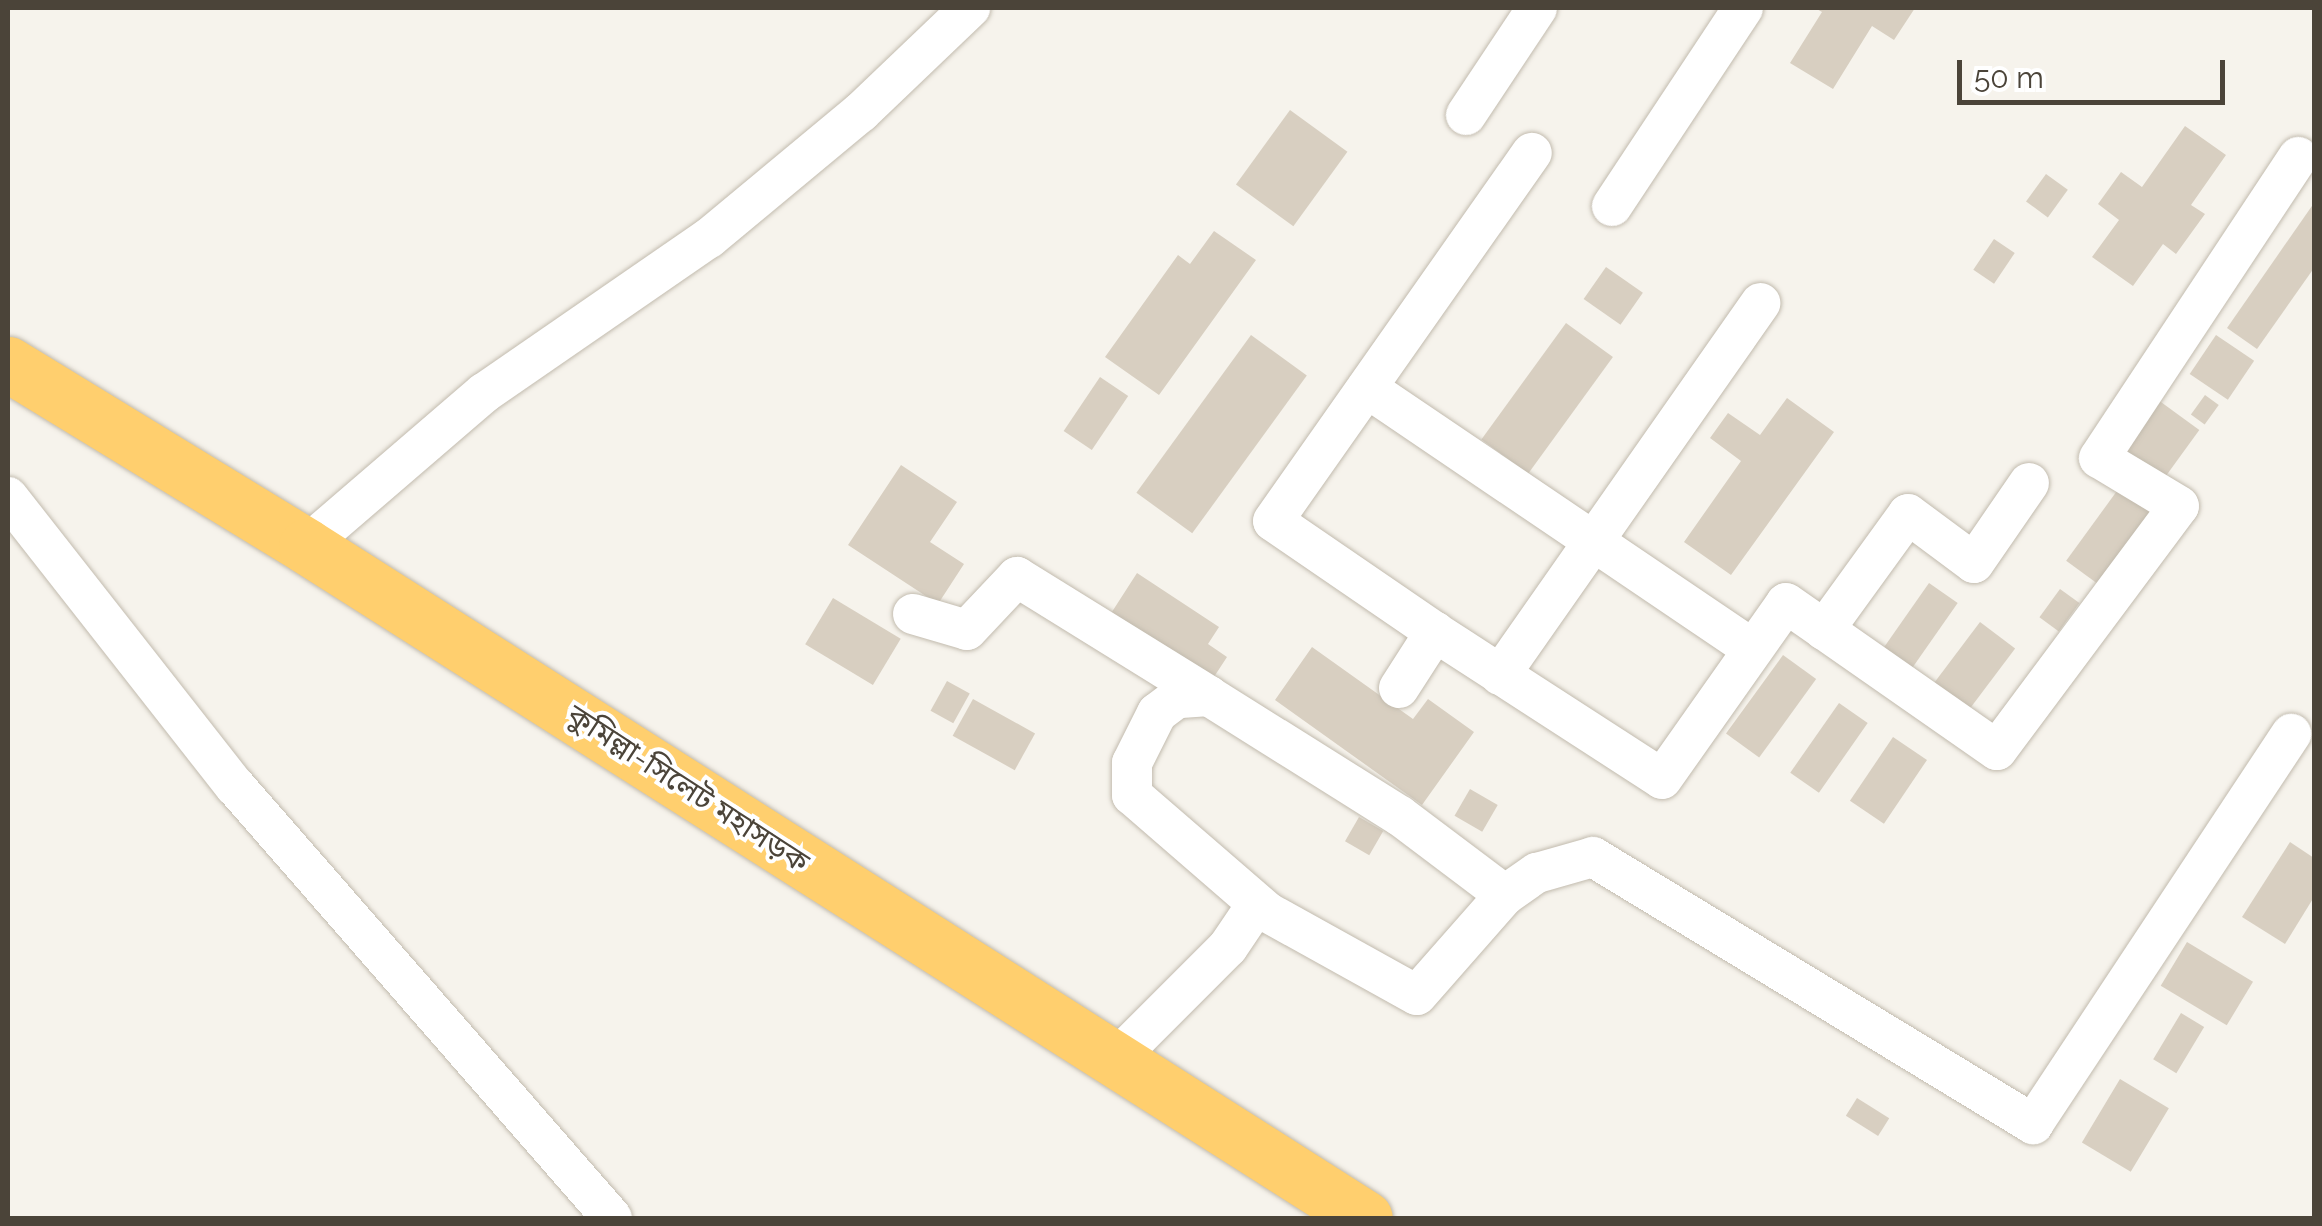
<!DOCTYPE html>
<html>
<head>
<meta charset="utf-8">
<style>
	body { margin:0 }
	#map { position:relative; width:2322px; height:1226px; overflow:hidden; background:#f6f3ec; font-family:Raleway,"Noto Sans Bengali",sans-serif }
	div>[style] { position:absolute }
	.building>* { inset:0; background:#d8cfc1; transform-origin:0 0 }
	.roads { filter:drop-shadow(0 0 2px #c2bbae) drop-shadow(0 0 2px #c2bbae) }
	.minor>* { height:40px; margin:-20px; padding:0 20px; transform-origin:20px; border-radius:20px; background:#fff }
	.highway>* { height:55px; margin:-27.5px; padding:0 27.5px; transform-origin:27.5px; border-radius:27.5px; background:#ffcf6e }
	span { translate:-50% -50%; white-space:nowrap; text-align:center; line-height:1.15; -webkit-text-stroke:8px #fff; paint-order:stroke }
	.street-label { font-size:30px; color:#4b4439 }
	.frame { position:absolute; inset:0; border:10px solid #4b4439; pointer-events:none }
	.scale { position:absolute; left:1957px; top:60px; width:268px; height:45px; box-sizing:border-box; border:5px solid #4b4439; border-top:0; padding-left:12px; font-size:30px; line-height:35px; white-space:nowrap; color:#4b4439; -webkit-text-stroke:8px #fff; paint-order:stroke }
</style>
</head>
<body>
<div id="map">
	<div class="building">
		<div style="clip-path:polygon(1815px 8px,1915px 8px,1894px 40px,1872px 26px,1833px 89px,1790px 63px,1822px 12px)"></div>
		<div style="left:1290px;top:110px;width:71px;height:92px;rotate:36deg"></div>
		<div style="clip-path:polygon(2185px 126px,2226px 155px,2191px 205px,2205px 214px,2176px 254px,2163px 244px,2133px 286px,2092px 257px,2119px 220px,2098px 204px,2121px 172px,2142px 187px)"></div>
		<div style="left:2046px;top:174px;width:27px;height:34px;rotate:36deg"></div>
		<div style="clip-path:polygon(2314px 203px,2314px 268px,2257px 349px,2227px 328px)"></div>
		<div style="clip-path:polygon(1214px 231px,1256px 260px,1159px 395px,1105px 357px,1178px 255px,1190px 264px)"></div>
		<div style="left:1994px;top:239px;width:25px;height:37px;rotate:34deg"></div>
		<div style="left:1606px;top:267px;width:45px;height:39px;rotate:35deg"></div>
		<div style="left:1566px;top:323px;width:58px;height:144px;rotate:36deg"></div>
		<div style="left:1251px;top:335px;width:69px;height:195px;rotate:36deg"></div>
		<div style="left:2216px;top:335px;width:46px;height:47px;rotate:34deg"></div>
		<div style="left:1100px;top:377px;width:34px;height:65px;rotate:34deg"></div>
		<div style="left:2205px;top:395px;width:17px;height:24px;rotate:36deg"></div>
		<div style="left:2154px;top:397px;width:56px;height:72px;rotate:36deg"></div>
		<div style="clip-path:polygon(1787px 398px,1834px 432px,1731px 575px,1684px 542px,1741px 461px,1710px 438px,1728px 413px,1760px 435px)"></div>
		<div style="clip-path:polygon(901px 465px,957px 502px,930px 542px,964px 564px,938px 604px,848px 545px)"></div>
		<div style="left:2122px;top:484px;width:41px;height:95px;rotate:36deg"></div>
		<div style="clip-path:polygon(1137px 573px,1219px 627px,1208px 644px,1227px 657px,1210px 683px,1108px 618px)"></div>
		<div style="left:1929px;top:583px;width:35px;height:79px;rotate:35deg"></div>
		<div style="left:2060px;top:589px;width:24px;height:35px;rotate:36deg"></div>
		<div style="left:833px;top:598px;width:79px;height:54px;rotate:31deg"></div>
		<div style="left:1980px;top:622px;width:44px;height:76px;rotate:37deg"></div>
		<div style="clip-path:polygon(1312px 647px,1413px 719px,1428px 699px,1474px 732px,1422px 805px,1275px 700px)"></div>
		<div style="left:1783px;top:655px;width:41px;height:97px;rotate:36deg"></div>
		<div style="left:947px;top:681px;width:26px;height:34px;rotate:29deg"></div>
		<div style="left:973px;top:699px;width:71px;height:42px;rotate:29deg"></div>
		<div style="left:1839px;top:703px;width:35px;height:85px;rotate:35deg"></div>
		<div style="left:1893px;top:737px;width:41px;height:77px;rotate:34deg"></div>
		<div style="left:1470px;top:789px;width:32px;height:31px;rotate:30deg"></div>
		<div style="left:1359px;top:817px;width:28px;height:28px;rotate:30deg"></div>
		<div style="clip-path:polygon(2290px 842px,2314px 858px,2314px 897px,2285px 944px,2242px 917px)"></div>
		<div style="left:2187px;top:942px;width:77px;height:51px;rotate:31deg"></div>
		<div style="left:2181px;top:1013px;width:27px;height:54px;rotate:31deg"></div>
		<div style="left:2120px;top:1079px;width:57px;height:74px;rotate:31deg"></div>
		<div style="left:1857px;top:1098px;width:38px;height:21px;rotate:32deg"></div>
	</div>
	<div class="roads">
		<div class="minor">
			<div style="left:1466px;top:115px;width:128px;rotate:-56.4deg"></div>
			<div style="left:1612px;top:206px;width:237px;rotate:-56.5deg"></div>
			<div style="left:1367px;top:388px;width:466px;rotate:34.1deg"></div>
			<div style="left:8px;top:497px;width:367px;rotate:51.9deg"></div>
			<div style="left:235px;top:786px;width:573px;rotate:48.89deg"></div>
			<div style="left:306px;top:546px;width:235px;rotate:-40.7deg"></div>
			<div style="left:484px;top:393px;width:273px;rotate:-34.6deg"></div>
			<div style="left:709px;top:238px;width:197px;rotate:-39.7deg"></div>
			<div style="left:861px;top:112px;width:151px;rotate:-43.7deg"></div>
			<div style="left:913px;top:614px;width:56px;rotate:16.5deg"></div>
			<div style="left:967px;top:630px;width:73px;rotate:-46.7deg"></div>
			<div style="left:1017px;top:577px;width:226px;rotate:31.8deg"></div>
			<div style="left:1824px;top:630px;width:143px;rotate:-54.1deg"></div>
			<div style="left:1908px;top:514px;width:82px;rotate:36.6deg"></div>
			<div style="left:1974px;top:563px;width:97px;rotate:-55.5deg"></div>
			<div style="left:1435px;top:632px;width:196px;rotate:-145.6deg"></div>
			<div style="left:1273px;top:521px;width:450px;rotate:-54.9deg"></div>
			<div style="left:1500px;top:675px;width:454px;rotate:-55deg"></div>
			<div style="left:1399px;top:688px;width:67px;rotate:-57.3deg"></div>
			<div style="left:1435px;top:632px;width:270px;rotate:32.9deg"></div>
			<div style="left:1662px;top:779px;width:215px;rotate:-54.8deg"></div>
			<div style="left:1786px;top:603px;width:257px;rotate:34.9deg"></div>
			<div style="left:1997px;top:750px;width:304px;rotate:-53.3deg"></div>
			<div style="left:2179px;top:506px;width:93px;rotate:-149deg"></div>
			<div style="left:2099px;top:458px;width:361px;rotate:-56.5deg"></div>
			<div style="left:1505px;top:895px;width:131px;rotate:-143deg"></div>
			<div style="left:1400px;top:816px;width:226px;rotate:-147.9deg"></div>
			<div style="left:1209px;top:696px;width:32px;rotate:176deg"></div>
			<div style="left:1177px;top:698px;width:25px;rotate:143deg"></div>
			<div style="left:1157px;top:713px;width:56px;rotate:116.6deg"></div>
			<div style="left:1132px;top:763px;width:32px;rotate:90deg"></div>
			<div style="left:1132px;top:795px;width:179px;rotate:40.9deg"></div>
			<div style="left:1267px;top:912px;width:171px;rotate:29deg"></div>
			<div style="left:1417px;top:995px;width:133px;rotate:-48.7deg"></div>
			<div style="left:1505px;top:895px;width:39px;rotate:-35deg"></div>
			<div style="left:1537px;top:873px;width:58px;rotate:-15.9deg"></div>
			<div style="left:1593px;top:857px;width:515px;rotate:31.25deg"></div>
			<div style="left:2033px;top:1124px;width:468px;rotate:-56.5deg"></div>
			<div style="left:1114px;top:1061px;width:161px;rotate:-45deg"></div>
			<div style="left:1228px;top:947px;width:52px;rotate:-56deg"></div>
		</div>
		<div class="highway">
			<div style="left:8px;top:364px;width:349px;rotate:31.4deg"></div>
			<div style="left:306px;top:546px;width:1254px;rotate:32.4deg"></div>
		</div>
	</div>
	<div class="street-label">
		<span style="left:688px;top:789px;rotate:33deg">কুমিল্লা-সিলেট মহাসড়ক</span>
	</div>
	<div class="frame"></div>
	<div class="scale">50 m</div>
</div>
</body>
</html>
